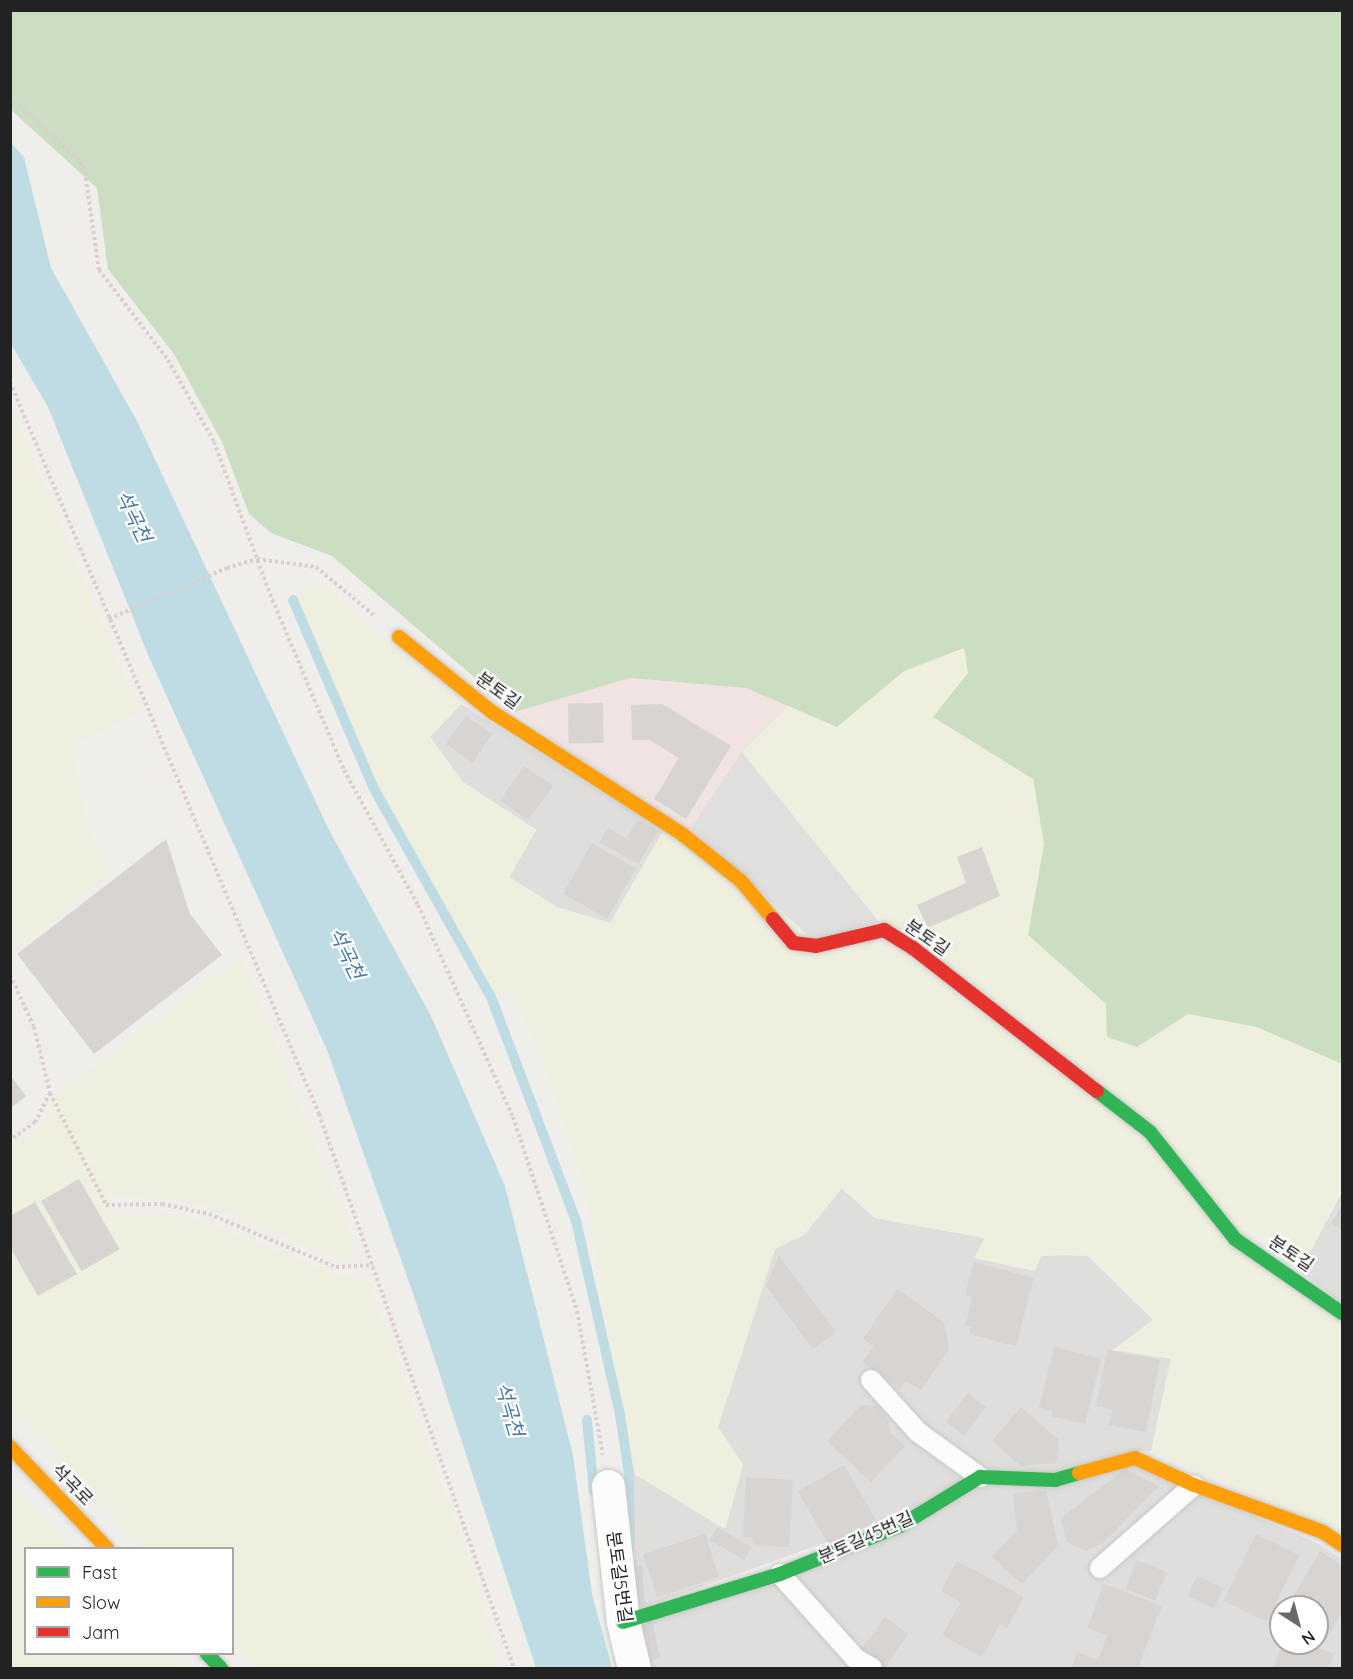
<!DOCTYPE html>
<html>
<head>
<meta charset="utf-8">
<style>
	body { margin:0 }
	#map { position:relative; width:1353px; height:1679px; overflow:hidden; background:#f0eeeb; font-family:Quicksand,"Noto Sans KR",sans-serif }
	div>[style] { position:absolute }
	.residential>* { inset:0; background:#dfdedc }
	.commercial>* { inset:0; background:#f1e3e1 }
	.farmland>* { inset:0; background:#efefdf }
	.forest>* { inset:0; background:#cbdec1 }
	.parking>* { inset:0; background:#e0dfde }
	.water>* { inset:0; background:#bfdbe3 }
	.stream>* { height:10px; margin:-5px; padding:0 5px; transform-origin:5px; border-radius:5px; background:#bfdbe3 }
	.building>* { inset:0; background:#d7d4d2; transform-origin:0 0 }
	.path>* { height:4px; margin-top:-2px; transform-origin:0; background:repeating-linear-gradient(90deg,#dccecd 0 3px,transparent 0 6px) }
	.roads { filter:drop-shadow(0 0 2px #c9c8c7) drop-shadow(0 0 2px #c9c8c7) }
	.lane>* { height:20px; margin:-10px; padding:0 10px; transform-origin:10px; border-radius:10px; background:#fdfcfc }
	.street>* { height:33px; margin:-16.5px; padding:0 16.5px; transform-origin:16.5px; border-radius:16.5px; background:#fdfcfc }
	.fast>* { height:14px; margin:-7px; padding:0 7px; transform-origin:7px; border-radius:7px; background:#30b455 }
	.slow>* { height:14px; margin:-7px; padding:0 7px; transform-origin:7px; border-radius:7px; background:#ff9f0a }
	.jam>* { height:14px; margin:-7px; padding:0 7px; transform-origin:7px; border-radius:7px; background:#e5322d }
	span { translate:-50% -50%; white-space:nowrap; text-align:center; line-height:1.15; -webkit-text-stroke:4.5px #fff; paint-order:stroke }
	.street-label { font-size:18px; color:#222 }
	.water-label { font-size:20px; color:#4a7aab; font-style:italic }
	.frame { position:absolute; inset:0; border:12px solid #222; pointer-events:none }
	.legend { position:absolute; left:24px; top:1547px; width:210px; height:108px; box-sizing:border-box; background:#fff; border:2px solid #a7a7a7; margin:0; padding:8px 10px; list-style:none; font-size:18px; color:#222 }
	.legend li { display:flex; align-items:center; gap:12px; height:30px }
	.legend b { width:30px; border:2px solid #a7a7a7 }
	.north { position:absolute; left:1269px; top:1595px; width:60px; height:60px; box-sizing:border-box; background:#fff; border:2px solid #a7a7a7; border-radius:50%; rotate:144deg; font-size:16px; font-weight:700; line-height:24px; text-align:center; color:#222 }
	.north::after { content:''; display:block; margin:auto; width:21px; height:27px; background:#6a6968; clip-path:polygon(50% 0,100% 100%,50% 72%,0 100%) }
</style>
</head>
<body>
<div id="map">
	<div class="residential">
		<div style="clip-path:polygon(461px 704px,663px 831px,610px 923px,557px 907px,509px 877px,536px 830px,463px 782px,430px 737px)"></div>
		<div style="clip-path:polygon(841px 1188px,875px 1218px,986px 1238px,975px 1257px,1088px 1255px,1153px 1320px,1114px 1350px,1171px 1358px,1151px 1451px,1133px 1451px,900px 1516px,628px 1613px,623px 1487px,633px 1473px,725px 1529px,743px 1465px,718px 1427px,775px 1249px,804px 1235px)"></div>
		<div style="clip-path:polygon(1342px 1192px,1342px 1303px,1300px 1271px)"></div>
		<div style="clip-path:polygon(evenodd,1134px 1465px,1315px 1542px,1342px 1559px,1342px 1668px,638px 1668px,654px 1617px,982px 1485px,1134px 1465px,1281px 1607px,1317px 1607px,1317px 1643px,1281px 1643px,1281px 1607px)"></div>
	</div>
	<div class="commercial">
		<div style="clip-path:polygon(629px 678px,746px 688px,789px 706px,742px 752px,814px 941px,515px 712px)"></div>
	</div>
	<div class="farmland">
		<div style="clip-path:polygon(11px 406px,139px 712px,72px 746px,88px 826px,108px 875px,11px 955px)"></div>
		<div style="clip-path:polygon(318px 582px,461px 704px,430px 737px,463px 782px,536px 830px,509px 878px,557px 907px,610px 923px,663px 831px,909px 956px,1148px 1135px,1342px 1322px,1342px 1535px,1151px 1451px,1171px 1359px,1113px 1350px,1153px 1320px,1088px 1256px,1042px 1254px,1035px 1271px,974px 1258px,985px 1238px,875px 1218px,842px 1188px,804px 1235px,775px 1249px,718px 1427px,743px 1465px,725px 1529px,633px 1473px,583px 1182px,544px 1066px,511px 990px,496px 994px,378px 785px,295px 601px)"></div>
		<div style="clip-path:polygon(964px 648px,968px 672px,934px 717px,1033px 779px,1044px 844px,1028px 935px,1106px 1005px,1137px 1047px,1188px 1014px,1257px 1027px,1342px 1064px,1342px 1192px,1300px 1271px,879px 922px,742px 752px,789px 706px,837px 727px,904px 671px)"></div>
		<div style="clip-path:polygon(241px 955px,357px 1251px,338px 1260px,217px 1207px,153px 1198px,108px 1197px,117px 1215px,167px 1213px,207px 1223px,336px 1275px,368px 1279px,477px 1583px,501px 1668px,257px 1668px,233px 1643px,232px 1548px,144px 1548px,11px 1407px,11px 1149px,40px 1126px,57px 1094px)"></div>
		<div style="clip-path:polygon(11px 1484px,71px 1548px,26px 1548px,26px 1654px,171px 1654px,185px 1668px,11px 1668px)"></div>
	</div>
	<div class="forest">
		<div style="clip-path:polygon(11px 11px,1342px 11px,1342px 1064px,1257px 1027px,1188px 1014px,1137px 1047px,1107px 1037px,1106px 1004px,1028px 935px,1044px 844px,1033px 779px,933px 717px,968px 673px,964px 648px,904px 671px,837px 727px,746px 688px,630px 678px,515px 712px,332px 556px,271px 533px,249px 514px,222px 442px,174px 354px,108px 269px,97px 188px,11px 110px)"></div>
	</div>
	<div class="parking">
		<div style="clip-path:polygon(742px 752px,879px 922px,814px 941px,691px 828px)"></div>
	</div>
	<div class="water">
		<div style="clip-path:polygon(10px 142px,24px 157px,51px 268px,137px 421px,330px 832px,431px 1016px,505px 1186px,573px 1455px,592px 1594px,612px 1668px,536px 1668px,416px 1302px,327px 1050px,149px 657px,48px 407px,11px 344px)"></div>
	</div>
	<div class="stream">
		<div style="left:293px;top:600px;width:203px;rotate:66.8deg"></div>
		<div style="left:373px;top:787px;width:241px;rotate:60.7deg"></div>
		<div style="left:491px;top:997px;width:240px;rotate:69.2deg"></div>
		<div style="left:576px;top:1221px;width:199px;rotate:77.2deg"></div>
		<div style="left:620px;top:1415px;width:59px;rotate:81.2deg"></div>
		<div style="left:629px;top:1473px;width:72px;rotate:89.2deg"></div>
		<div style="left:587px;top:1420px;width:72px;rotate:84.4deg"></div>
	</div>
	<div class="building">
		<div style="left:603px;top:703px;width:40px;height:35px;rotate:89deg"></div>
		<div style="clip-path:polygon(662px 704px,731px 746px,686px 819px,654px 799px,679px 758px,650px 740px,632px 740px,631px 705px)"></div>
		<div style="left:466px;top:716px;width:32px;height:34px;rotate:35deg"></div>
		<div style="left:524px;top:766px;width:35px;height:42px;rotate:35deg"></div>
		<div style="clip-path:polygon(638px 820px,658px 831px,638px 864px,599px 842px,608px 828px,626px 839px)"></div>
		<div style="clip-path:polygon(166px 839px,190px 914px,222px 955px,94px 1054px,17px 954px)"></div>
		<div style="left:592px;top:843px;width:51px;height:58px;rotate:30deg"></div>
		<div style="clip-path:polygon(982px 847px,1000px 896px,928px 928px,917px 905px,966px 883px,957px 857px)"></div>
		<div style="clip-path:polygon(10px 1075px,26px 1096px,10px 1109px)"></div>
		<div style="left:79px;top:1179px;width:81px;height:44px;rotate:60deg"></div>
		<div style="clip-path:polygon(35px 1202px,77px 1274px,38px 1296px,10px 1247px,10px 1216px)"></div>
		<div style="clip-path:polygon(1342px 1206px,1342px 1230px,1331px 1223px)"></div>
		<div style="clip-path:polygon(779px 1256px,836px 1332px,813px 1349px,766px 1286px)"></div>
		<div style="clip-path:polygon(973px 1262px,1034px 1278px,1016px 1346px,969px 1334px,971px 1327px,965px 1326px,972px 1297px,965px 1295px)"></div>
		<div style="clip-path:polygon(897px 1289px,944px 1322px,949px 1350px,921px 1390px,906px 1381px,900px 1389px,862px 1362px,874px 1346px,863px 1339px)"></div>
		<div style="clip-path:polygon(1054px 1347px,1101px 1359px,1085px 1424px,1051px 1416px,1053px 1411px,1039px 1408px)"></div>
		<div style="clip-path:polygon(1107px 1350px,1160px 1360px,1146px 1432px,1109px 1425px,1112px 1409px,1096px 1406px)"></div>
		<div style="left:968px;top:1393px;width:23px;height:36px;rotate:38deg"></div>
		<div style="clip-path:polygon(861px 1405px,877px 1406px,888px 1420px,890px 1432px,905px 1446px,871px 1482px,827px 1441px)"></div>
		<div style="clip-path:polygon(1021px 1407px,1059px 1440px,1056px 1463px,1021px 1466px,992px 1441px)"></div>
		<div style="left:844px;top:1465px;width:64px;height:53px;rotate:60deg"></div>
		<div style="clip-path:polygon(1125px 1469px,1159px 1486px,1103px 1543px,1086px 1551px,1067px 1542px,1061px 1518px)"></div>
		<div style="clip-path:polygon(746px 1477px,793px 1480px,789px 1547px,753px 1545px,753px 1538px,743px 1537px)"></div>
		<div style="clip-path:polygon(1046px 1490px,1058px 1546px,1022px 1584px,992px 1557px,1017px 1530px,1013px 1494px)"></div>
		<div style="left:717px;top:1527px;width:40px;height:15px;rotate:30deg"></div>
		<div style="left:705px;top:1534px;width:45px;height:65px;rotate:72deg"></div>
		<div style="left:1256px;top:1534px;width:48px;height:74px;rotate:26deg"></div>
		<div style="clip-path:polygon(1320px 1551px,1342px 1565px,1342px 1612px,1324px 1643px,1317px 1639px,1317px 1607px,1287px 1607px)"></div>
		<div style="left:1137px;top:1560px;width:32px;height:31px;rotate:22deg"></div>
		<div style="clip-path:polygon(957px 1561px,1024px 1597px,1007px 1628px,1000px 1624px,982px 1657px,942px 1635px,961px 1602px,941px 1591px)"></div>
		<div style="left:642px;top:1565px;width:41px;height:20px;rotate:86deg"></div>
		<div style="left:1197px;top:1576px;width:29px;height:22px;rotate:25deg"></div>
		<div style="clip-path:polygon(1104px 1584px,1162px 1606px,1138px 1668px,1071px 1668px,1077px 1652px,1098px 1660px,1107px 1635px,1087px 1628px)"></div>
		<div style="left:885px;top:1617px;width:29px;height:44px;rotate:36deg"></div>
		<div style="clip-path:polygon(652px 1620px,660px 1658px,639px 1663px,632px 1631px)"></div>
		<div style="clip-path:polygon(1283px 1643px,1307px 1643px,1334px 1654px,1328px 1668px,1273px 1668px)"></div>
	</div>
	<div class="path">
		<div style="left:10px;top:97px;width:101px;rotate:43deg"></div>
		<div style="left:84px;top:166px;width:105px;rotate:81.8deg"></div>
		<div style="left:99px;top:270px;width:113px;rotate:52.5deg"></div>
		<div style="left:168px;top:360px;width:94px;rotate:60.7deg"></div>
		<div style="left:214px;top:442px;width:162px;rotate:69.8deg"></div>
		<div style="left:270px;top:594px;width:191px;rotate:67.2deg"></div>
		<div style="left:344px;top:770px;width:154px;rotate:61.3deg"></div>
		<div style="left:418px;top:905px;width:232px;rotate:65.9deg"></div>
		<div style="left:513px;top:1117px;width:204px;rotate:71.7deg"></div>
		<div style="left:577px;top:1311px;width:146px;rotate:79.8deg"></div>
		<div style="left:10px;top:382px;width:795px;rotate:67.11deg"></div>
		<div style="left:319px;top:1114px;width:587px;rotate:70.61deg"></div>
		<div style="left:109px;top:619px;width:129px;rotate:-23.4deg"></div>
		<div style="left:227px;top:568px;width:31px;rotate:-17deg"></div>
		<div style="left:257px;top:559px;width:60px;rotate:7.7deg"></div>
		<div style="left:316px;top:567px;width:78px;rotate:39.8deg"></div>
		<div style="left:10px;top:975px;width:57px;rotate:65.2deg"></div>
		<div style="left:34px;top:1027px;width:68px;rotate:76.4deg"></div>
		<div style="left:50px;top:1093px;width:33px;rotate:117deg"></div>
		<div style="left:35px;top:1122px;width:31px;rotate:144deg"></div>
		<div style="left:50px;top:1093px;width:125px;rotate:63.4deg"></div>
		<div style="left:106px;top:1205px;width:56px;rotate:-1deg"></div>
		<div style="left:162px;top:1204px;width:48px;rotate:12deg"></div>
		<div style="left:209px;top:1214px;width:138px;rotate:22.7deg"></div>
		<div style="left:336px;top:1267px;width:37px;rotate:-3deg"></div>
	</div>
	<div class="roads">
		<div class="lane">
			<div style="left:871px;top:1380px;width:70px;rotate:47.9deg"></div>
			<div style="left:918px;top:1432px;width:77px;rotate:36deg"></div>
			<div style="left:1100px;top:1568px;width:125px;rotate:-41.4deg"></div>
			<div style="left:780px;top:1574px;width:114px;rotate:48.2deg"></div>
			<div style="left:856px;top:1659px;width:18px;rotate:29deg"></div>
		</div>
		<div class="street">
			<div style="left:608px;top:1486px;width:137px;rotate:83.7deg"></div>
			<div style="left:623px;top:1622px;width:47px;rotate:76.6deg"></div>
		</div>
		<div class="fast">
			<div style="left:1097px;top:1091px;width:67px;rotate:37.7deg"></div>
			<div style="left:1150px;top:1132px;width:137px;rotate:51.5deg"></div>
			<div style="left:1235px;top:1239px;width:130px;rotate:34.7deg"></div>
			<div style="left:623px;top:1622px;width:164px;rotate:-17deg"></div>
			<div style="left:780px;top:1574px;width:129px;rotate:-21.8deg"></div>
			<div style="left:900px;top:1526px;width:94px;rotate:-31.5deg"></div>
			<div style="left:980px;top:1477px;width:75px;rotate:2.3deg"></div>
			<div style="left:1055px;top:1480px;width:25px;rotate:-16deg"></div>
			<div style="left:207px;top:1654px;width:20px;rotate:45deg"></div>
		</div>
		<div class="slow">
			<div style="left:399px;top:637px;width:119px;rotate:38.9deg"></div>
			<div style="left:492px;top:712px;width:226px;rotate:32.7deg"></div>
			<div style="left:682px;top:834px;width:75px;rotate:38.5deg"></div>
			<div style="left:741px;top:881px;width:50px;rotate:49.9deg"></div>
			<div style="left:10px;top:1447px;width:140px;rotate:46.2deg"></div>
			<div style="left:1079px;top:1473px;width:58px;rotate:-15deg"></div>
			<div style="left:1135px;top:1458px;width:65px;rotate:24.6deg"></div>
			<div style="left:1194px;top:1485px;width:137px;rotate:20deg"></div>
			<div style="left:1323px;top:1532px;width:23px;rotate:34deg"></div>
		</div>
		<div class="jam">
			<div style="left:773px;top:919px;width:31px;rotate:50deg"></div>
			<div style="left:793px;top:943px;width:23px;rotate:7deg"></div>
			<div style="left:816px;top:946px;width:70px;rotate:-13.2deg"></div>
			<div style="left:884px;top:930px;width:34px;rotate:32deg"></div>
			<div style="left:913px;top:948px;width:233px;rotate:37.9deg"></div>
		</div>
	</div>
	<div class="street-label">
		<span style="left:498px;top:691px;rotate:36deg">분토길</span>
		<span style="left:927px;top:938px;rotate:35deg">분토길</span>
		<span style="left:1291px;top:1254px;rotate:34deg">분토길</span>
		<span style="left:72px;top:1485px;rotate:46deg">석곡로</span>
		<span style="left:866px;top:1538px;rotate:-24deg">분토길45번길</span>
		<span style="left:619px;top:1577px;rotate:82deg">분토길5번길</span>
	</div>
	<div class="water-label">
		<span style="left:134px;top:516px;rotate:64deg">석곡천</span>
		<span style="left:347px;top:953px;rotate:64deg">석곡천</span>
		<span style="left:510px;top:1409px;rotate:74deg">석곡천</span>
	</div>
	<div class="frame"></div>
	<ul class="legend">
	<li><b style="height:8px;background:#30b455"></b>Fast</li>
	<li><b style="height:8px;background:#ff9f0a"></b>Slow</li>
	<li><b style="height:8px;background:#e5322d"></b>Jam</li>
	</ul>
	<div class="north">N</div>
</div>
</body>
</html>
